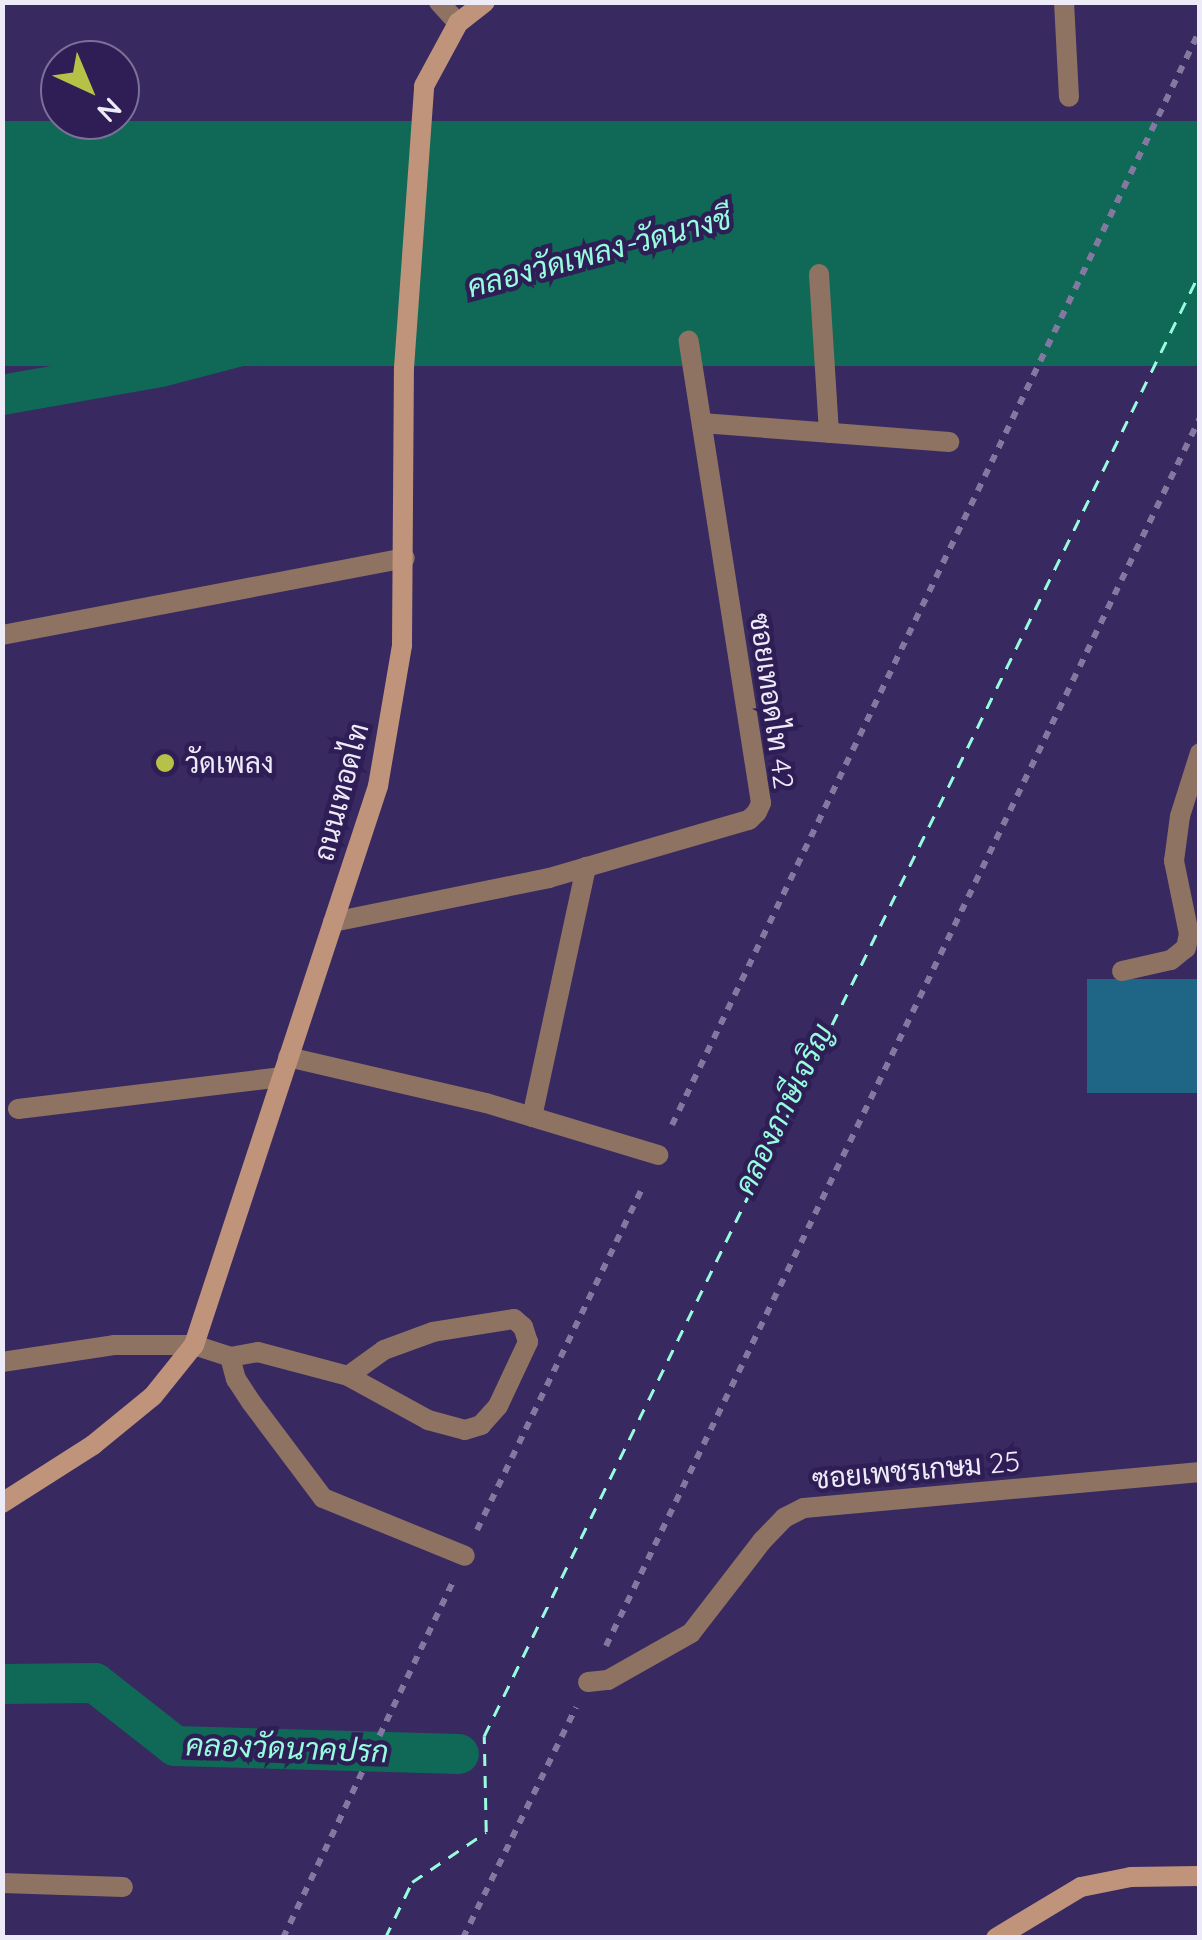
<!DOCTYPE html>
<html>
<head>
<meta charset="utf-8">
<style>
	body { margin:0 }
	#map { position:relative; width:1202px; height:1940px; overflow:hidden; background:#382961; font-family:Quicksand,Sarabun,sans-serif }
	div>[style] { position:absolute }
	.water>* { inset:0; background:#0f6956; transform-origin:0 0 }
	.canal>* { height:40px; margin:-20px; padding:0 20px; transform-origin:20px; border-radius:20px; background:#0f6956 }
	.ferry>* { height:2.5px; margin-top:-1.25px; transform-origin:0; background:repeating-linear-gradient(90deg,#97fbde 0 12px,transparent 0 22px) }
	.building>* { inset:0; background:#1f6585; transform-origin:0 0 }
	.path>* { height:6px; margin-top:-3px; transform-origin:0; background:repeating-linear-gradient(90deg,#8379a0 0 8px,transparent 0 16px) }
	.lane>* { height:20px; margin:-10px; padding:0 10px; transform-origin:10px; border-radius:10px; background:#8e7362 }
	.street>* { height:20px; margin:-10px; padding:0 10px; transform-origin:10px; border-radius:10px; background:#8e7362 }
	.secondary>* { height:20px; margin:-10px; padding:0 10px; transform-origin:10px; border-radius:10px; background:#c0947a }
	.dots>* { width:28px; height:28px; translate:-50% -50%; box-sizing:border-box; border:5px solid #2e1e55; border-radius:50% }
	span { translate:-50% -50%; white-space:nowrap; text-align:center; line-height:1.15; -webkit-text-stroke:9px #2e1e55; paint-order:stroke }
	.street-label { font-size:28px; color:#eeebf9 }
	.poi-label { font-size:28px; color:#eeebf9 }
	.left { translate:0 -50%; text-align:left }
	.water-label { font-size:30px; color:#97fbde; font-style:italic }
	.frame { position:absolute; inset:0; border:5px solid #eeebf9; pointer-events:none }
	.north { position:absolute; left:40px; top:40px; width:100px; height:100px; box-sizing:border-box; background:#2e1e55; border:2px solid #7b7097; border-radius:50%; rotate:136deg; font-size:28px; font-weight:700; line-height:40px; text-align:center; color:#eeebf9 }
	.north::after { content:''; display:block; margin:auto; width:35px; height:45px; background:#b8c147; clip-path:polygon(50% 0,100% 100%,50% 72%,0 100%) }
</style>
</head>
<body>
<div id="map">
	<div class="water">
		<div style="left:1199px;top:121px;width:245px;height:2021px;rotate:90deg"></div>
	</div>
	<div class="canal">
		<div style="left:2px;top:395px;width:161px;rotate:-10deg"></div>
		<div style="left:161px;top:367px;width:767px;rotate:-14.72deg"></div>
		<div style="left:903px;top:172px;width:268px;rotate:-3deg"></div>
		<div style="left:1171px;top:158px;width:31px;rotate:22deg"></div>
		<div style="left:2px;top:1684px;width:93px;rotate:-0.6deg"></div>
		<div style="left:95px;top:1683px;width:102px;rotate:38.2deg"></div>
		<div style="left:175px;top:1746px;width:284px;rotate:1.6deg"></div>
	</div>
	<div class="ferry">
		<div style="left:385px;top:1938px;width:62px;rotate:-64.3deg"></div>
		<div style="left:412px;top:1882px;width:89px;rotate:-34deg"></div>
		<div style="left:486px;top:1832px;width:96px;rotate:-91.2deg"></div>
		<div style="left:484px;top:1736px;width:1630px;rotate:-63.94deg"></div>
	</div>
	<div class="building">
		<div style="left:1200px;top:979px;width:114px;height:113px;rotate:90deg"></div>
	</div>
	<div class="path">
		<div style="left:672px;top:1125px;width:1216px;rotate:-64.26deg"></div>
		<div style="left:477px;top:1530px;width:384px;rotate:-64.2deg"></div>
		<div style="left:606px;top:1646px;width:1364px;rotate:-64.19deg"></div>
		<div style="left:283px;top:1938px;width:395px;rotate:-64.5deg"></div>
		<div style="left:463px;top:1938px;width:257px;rotate:-63.9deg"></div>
	</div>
	<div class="lane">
		<div style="left:819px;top:274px;width:159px;rotate:86.4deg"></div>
		<div style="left:702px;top:423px;width:248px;rotate:4.4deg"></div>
		<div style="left:2px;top:635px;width:410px;rotate:-10.8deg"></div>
		<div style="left:194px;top:1345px;width:38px;rotate:18deg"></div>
		<div style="left:230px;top:1357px;width:23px;rotate:75deg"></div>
		<div style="left:236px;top:1379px;width:27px;rotate:57deg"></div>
		<div style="left:251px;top:1402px;width:120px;rotate:53.1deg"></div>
		<div style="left:323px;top:1498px;width:153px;rotate:22.2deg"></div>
		<div style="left:230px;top:1357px;width:28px;rotate:-10deg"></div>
		<div style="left:258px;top:1352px;width:93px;rotate:14.9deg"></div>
		<div style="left:348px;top:1376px;width:91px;rotate:28.8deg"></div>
		<div style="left:428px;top:1420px;width:38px;rotate:15deg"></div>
		<div style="left:465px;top:1430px;width:17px;rotate:-17deg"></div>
		<div style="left:481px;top:1425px;width:25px;rotate:-48deg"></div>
		<div style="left:498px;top:1406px;width:71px;rotate:-64.9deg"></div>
		<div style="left:528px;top:1342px;width:16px;rotate:-108deg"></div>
		<div style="left:523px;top:1327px;width:12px;rotate:-138deg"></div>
		<div style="left:514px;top:1319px;width:82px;rotate:170.9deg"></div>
		<div style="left:433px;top:1332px;width:52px;rotate:159.8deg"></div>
		<div style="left:384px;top:1350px;width:44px;rotate:144.2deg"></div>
		<div style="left:2px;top:1883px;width:121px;rotate:1.9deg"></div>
	</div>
	<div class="street">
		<div style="left:439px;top:2px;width:28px;rotate:48deg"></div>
		<div style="left:1064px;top:2px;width:95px;rotate:87deg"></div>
		<div style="left:333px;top:922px;width:220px;rotate:-11.5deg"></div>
		<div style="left:549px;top:878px;width:208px;rotate:-16.2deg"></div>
		<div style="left:749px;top:820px;width:11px;rotate:-45deg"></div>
		<div style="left:757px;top:812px;width:10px;rotate:-66deg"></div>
		<div style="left:761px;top:803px;width:468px;rotate:-98.9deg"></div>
		<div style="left:1122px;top:971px;width:50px;rotate:-12.7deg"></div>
		<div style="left:1171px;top:960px;width:19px;rotate:-39deg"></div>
		<div style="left:1186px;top:948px;width:14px;rotate:-78deg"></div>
		<div style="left:1189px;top:934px;width:75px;rotate:-101.6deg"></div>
		<div style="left:1174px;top:861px;width:45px;rotate:-82.4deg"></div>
		<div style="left:1180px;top:816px;width:66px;rotate:-72.4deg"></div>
		<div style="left:288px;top:1057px;width:203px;rotate:13.1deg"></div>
		<div style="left:486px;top:1103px;width:180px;rotate:16.8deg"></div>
		<div style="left:18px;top:1109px;width:266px;rotate:-6.9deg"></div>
		<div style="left:532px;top:1117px;width:256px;rotate:-77.8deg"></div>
		<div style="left:2px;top:1362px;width:113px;rotate:-8.6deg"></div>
		<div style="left:114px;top:1345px;width:80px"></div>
		<div style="left:588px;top:1682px;width:20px;rotate:-6deg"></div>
		<div style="left:608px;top:1680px;width:95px;rotate:-29.5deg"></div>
		<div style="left:691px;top:1633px;width:116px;rotate:-52.3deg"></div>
		<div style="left:762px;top:1541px;width:32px;rotate:-46deg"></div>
		<div style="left:784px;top:1518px;width:22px;rotate:-27deg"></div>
		<div style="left:804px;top:1508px;width:398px;rotate:-5.2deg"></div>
	</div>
	<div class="secondary">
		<div style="left:2px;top:1503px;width:108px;rotate:-32.5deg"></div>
		<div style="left:93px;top:1445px;width:77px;rotate:-39.2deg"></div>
		<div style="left:153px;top:1396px;width:65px;rotate:-51.2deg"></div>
		<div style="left:194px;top:1345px;width:589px;rotate:-71.78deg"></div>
		<div style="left:378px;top:786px;width:143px;rotate:-80.3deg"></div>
		<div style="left:402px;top:645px;width:277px;rotate:-89.6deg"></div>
		<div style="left:404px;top:368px;width:283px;rotate:-85.9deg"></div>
		<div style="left:424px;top:86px;width:72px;rotate:-61.6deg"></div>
		<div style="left:458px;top:23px;width:34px;rotate:-38deg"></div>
		<div style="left:996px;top:1938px;width:99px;rotate:-31deg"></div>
		<div style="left:1081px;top:1887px;width:51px;rotate:-11.3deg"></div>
		<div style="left:1131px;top:1877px;width:69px;rotate:-0.8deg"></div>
	</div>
	<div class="dots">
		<div style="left:165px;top:763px;background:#b8c147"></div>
	</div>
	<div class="street-label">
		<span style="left:772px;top:701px;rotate:82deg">ซอยเทอดไท 42</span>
		<span style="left:341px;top:792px;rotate:-75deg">ถนนเทอดไท</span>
		<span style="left:916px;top:1470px;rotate:-5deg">ซอยเพชรเกษม 25</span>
	</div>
	<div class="poi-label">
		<span class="left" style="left:185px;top:763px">วัดเพลง</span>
	</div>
	<div class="water-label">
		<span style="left:599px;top:252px;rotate:-15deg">คลองวัดเพลง-วัดนางชี</span>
		<span style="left:783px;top:1109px;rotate:-64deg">คลองภาษีเจริญ</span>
		<span style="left:287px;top:1748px;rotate:2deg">คลองวัดนาคปรก</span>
	</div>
	<div class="frame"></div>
	<div class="north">N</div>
</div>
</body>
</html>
